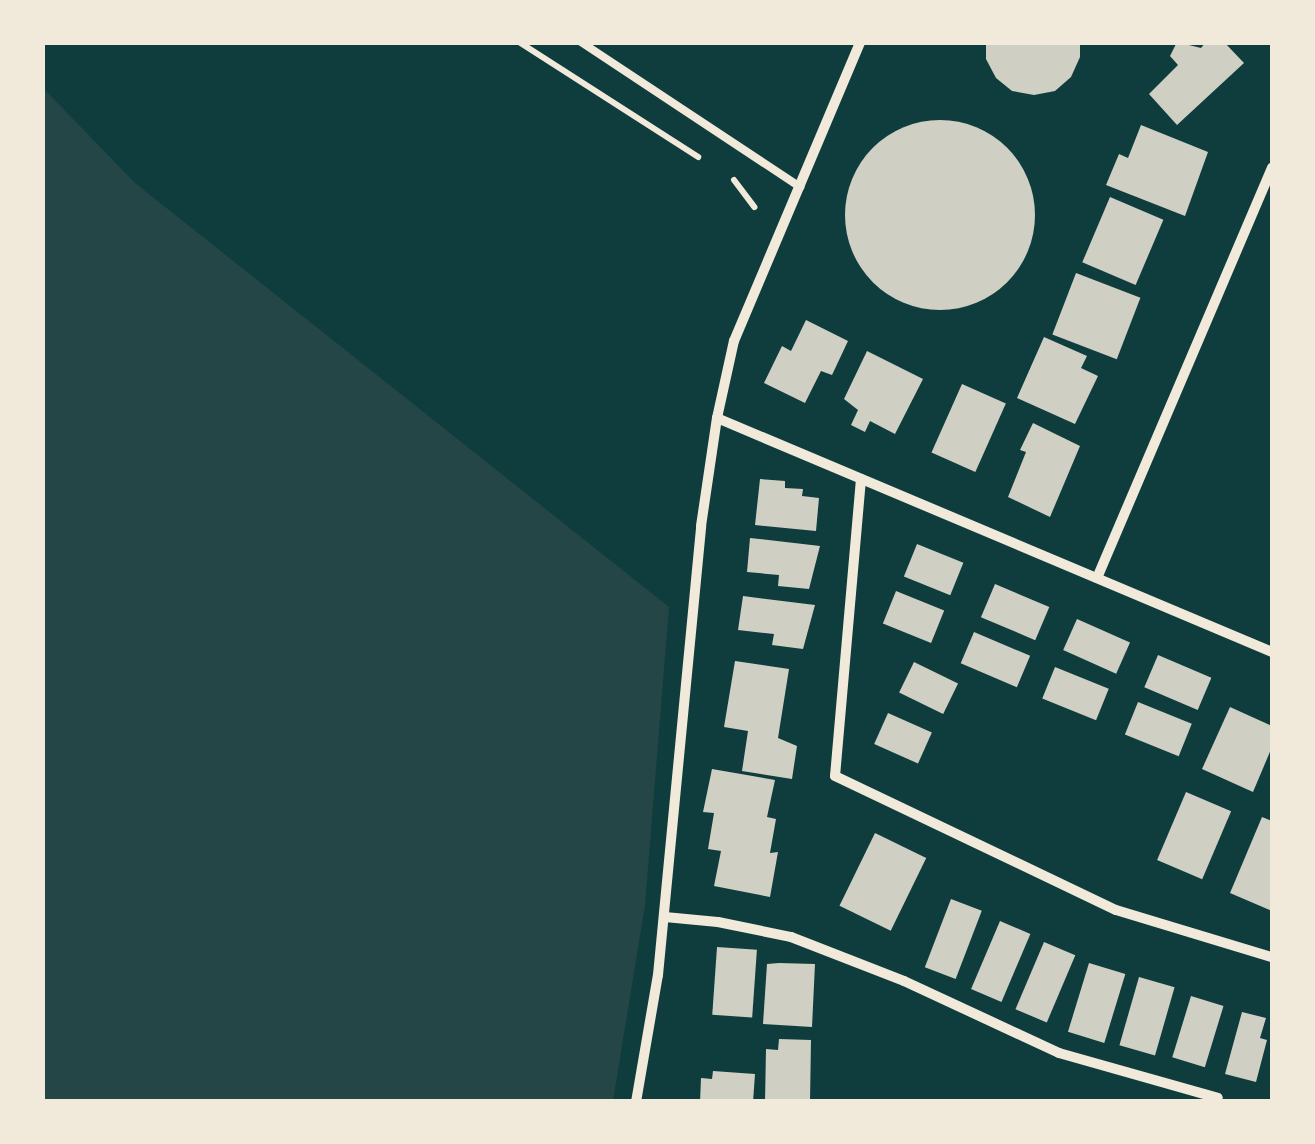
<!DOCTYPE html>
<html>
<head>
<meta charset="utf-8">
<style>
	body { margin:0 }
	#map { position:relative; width:1315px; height:1144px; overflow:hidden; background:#0f3d3e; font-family:"Exo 2",sans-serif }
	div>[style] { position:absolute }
	.green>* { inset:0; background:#244646 }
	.building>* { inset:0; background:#cfcfc3; transform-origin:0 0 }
	.round { border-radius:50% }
	.path>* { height:6px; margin:-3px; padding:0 3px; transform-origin:3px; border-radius:3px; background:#f1e9da }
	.service>* { height:8px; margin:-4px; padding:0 4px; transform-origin:4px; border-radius:4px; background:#f1e9da }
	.minor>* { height:10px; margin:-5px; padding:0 5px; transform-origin:5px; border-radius:5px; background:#f1e9da }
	span { translate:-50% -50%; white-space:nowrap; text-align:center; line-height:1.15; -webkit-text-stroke:9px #f1e9da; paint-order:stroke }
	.frame { position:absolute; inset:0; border:45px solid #f1e9da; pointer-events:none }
</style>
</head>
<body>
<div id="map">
	<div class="green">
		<div style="clip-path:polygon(43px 88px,135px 183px,669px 607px,645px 905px,613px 1101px,43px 1101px)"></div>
	</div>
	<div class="building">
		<div style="clip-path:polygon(986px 42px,1080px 42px,1080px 57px,1071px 77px,1055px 91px,1034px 95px,1012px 91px,996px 78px,986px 59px)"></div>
		<div style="clip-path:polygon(1177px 42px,1201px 48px,1206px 42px,1224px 42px,1244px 63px,1177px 125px,1149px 94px,1178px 65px,1170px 56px)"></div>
		<div class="round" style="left:845px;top:120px;width:190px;height:190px"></div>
		<div style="clip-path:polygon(1141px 125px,1208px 152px,1185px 216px,1106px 185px,1119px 154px,1128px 158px)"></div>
		<div style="left:1110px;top:197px;width:58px;height:71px;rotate:23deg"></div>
		<div style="left:1076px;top:273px;width:69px;height:66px;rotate:21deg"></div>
		<div style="clip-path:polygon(806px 320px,848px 341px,832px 375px,821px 371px,805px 403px,764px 383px,782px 346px,791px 351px)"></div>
		<div style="clip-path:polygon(1044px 337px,1087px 356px,1081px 368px,1098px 376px,1075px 424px,1017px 398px)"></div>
		<div style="clip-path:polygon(867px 351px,923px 379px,895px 434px,870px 421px,865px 432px,851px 425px,858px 410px,844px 399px)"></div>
		<div style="left:962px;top:384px;width:48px;height:75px;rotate:24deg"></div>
		<div style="clip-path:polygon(1033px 423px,1080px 446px,1050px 517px,1008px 497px,1026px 452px,1020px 450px)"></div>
		<div style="clip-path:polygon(760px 479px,785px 481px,785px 488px,803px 489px,802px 496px,819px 498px,816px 531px,755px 525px)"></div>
		<div style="clip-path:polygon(750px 538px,820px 546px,809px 589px,778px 586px,779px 575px,747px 572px)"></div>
		<div style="left:917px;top:544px;width:50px;height:35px;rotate:22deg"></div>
		<div style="left:995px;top:584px;width:59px;height:36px;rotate:23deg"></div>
		<div style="left:896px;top:591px;width:52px;height:35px;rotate:22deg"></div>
		<div style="clip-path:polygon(743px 596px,815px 605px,803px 649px,772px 645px,774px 634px,738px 630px)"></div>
		<div style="left:1077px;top:619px;width:58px;height:34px;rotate:24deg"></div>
		<div style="left:974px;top:632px;width:61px;height:34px;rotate:23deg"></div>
		<div style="left:1158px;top:655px;width:58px;height:35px;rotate:23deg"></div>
		<div style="clip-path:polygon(735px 661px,789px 669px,778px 738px,797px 746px,792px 779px,742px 771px,748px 731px,724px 727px)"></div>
		<div style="left:914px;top:662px;width:49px;height:34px;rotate:26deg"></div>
		<div style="left:1055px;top:667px;width:58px;height:34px;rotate:22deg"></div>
		<div style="left:1138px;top:702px;width:58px;height:35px;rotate:22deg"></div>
		<div style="clip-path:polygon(1230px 707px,1272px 726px,1272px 747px,1253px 792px,1202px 769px)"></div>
		<div style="left:888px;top:713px;width:48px;height:34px;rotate:24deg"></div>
		<div style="clip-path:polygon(712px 769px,775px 780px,767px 817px,776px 819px,770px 853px,778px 852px,770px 897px,714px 886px,721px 851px,708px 849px,714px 813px,703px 812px)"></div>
		<div style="left:1186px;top:792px;width:49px;height:74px;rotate:23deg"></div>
		<div style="clip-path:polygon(1262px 817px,1272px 821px,1272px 911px,1230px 893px)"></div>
		<div style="left:875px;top:833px;width:57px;height:81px;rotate:26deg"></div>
		<div style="left:951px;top:899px;width:33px;height:73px;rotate:21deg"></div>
		<div style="left:1000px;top:921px;width:33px;height:74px;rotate:23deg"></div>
		<div style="left:1044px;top:942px;width:34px;height:73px;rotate:23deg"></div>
		<div style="left:717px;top:947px;width:40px;height:68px;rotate:4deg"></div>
		<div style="clip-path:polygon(779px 963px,815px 964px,812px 1027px,763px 1024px,767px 964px)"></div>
		<div style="left:1089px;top:963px;width:38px;height:72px;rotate:17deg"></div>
		<div style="left:1139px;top:977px;width:37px;height:71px;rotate:16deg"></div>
		<div style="left:1191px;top:996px;width:34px;height:64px;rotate:17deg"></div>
		<div style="clip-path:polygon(1242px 1012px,1266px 1018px,1260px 1038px,1267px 1040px,1256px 1082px,1225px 1074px)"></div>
		<div style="clip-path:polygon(779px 1039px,811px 1040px,810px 1102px,765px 1102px,766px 1049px,778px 1050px)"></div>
		<div style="clip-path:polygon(713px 1071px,755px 1074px,753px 1102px,700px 1102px,701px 1078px,712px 1079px)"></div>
	</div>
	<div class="path">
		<div style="left:519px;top:42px;width:213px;rotate:32.7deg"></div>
		<div style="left:734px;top:180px;width:34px;rotate:53deg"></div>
	</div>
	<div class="service">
		<div style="left:581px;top:42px;width:263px;rotate:33.5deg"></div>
	</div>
	<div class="minor">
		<div style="left:717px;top:418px;width:602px;rotate:22.86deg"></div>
		<div style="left:861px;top:479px;width:298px;rotate:95deg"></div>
		<div style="left:835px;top:776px;width:311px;rotate:25.5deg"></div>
		<div style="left:1116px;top:910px;width:163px;rotate:16.8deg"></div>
		<div style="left:1097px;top:578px;width:446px;rotate:-66.9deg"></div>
		<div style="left:665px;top:917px;width:53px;rotate:5.4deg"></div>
		<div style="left:718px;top:922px;width:75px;rotate:11.6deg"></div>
		<div style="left:791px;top:937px;width:121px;rotate:21.3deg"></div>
		<div style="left:904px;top:981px;width:171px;rotate:24.9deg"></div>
		<div style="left:1059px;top:1053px;width:165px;rotate:15.8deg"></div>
		<div style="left:636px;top:1102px;width:129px;rotate:-80.2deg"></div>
		<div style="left:658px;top:975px;width:451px;rotate:-84.5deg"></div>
		<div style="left:701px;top:526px;width:109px;rotate:-81.6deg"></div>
		<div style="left:717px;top:418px;width:79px;rotate:-77.6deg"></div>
		<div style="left:734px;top:341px;width:324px;rotate:-67.1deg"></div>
	</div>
	<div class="frame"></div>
</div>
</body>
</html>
